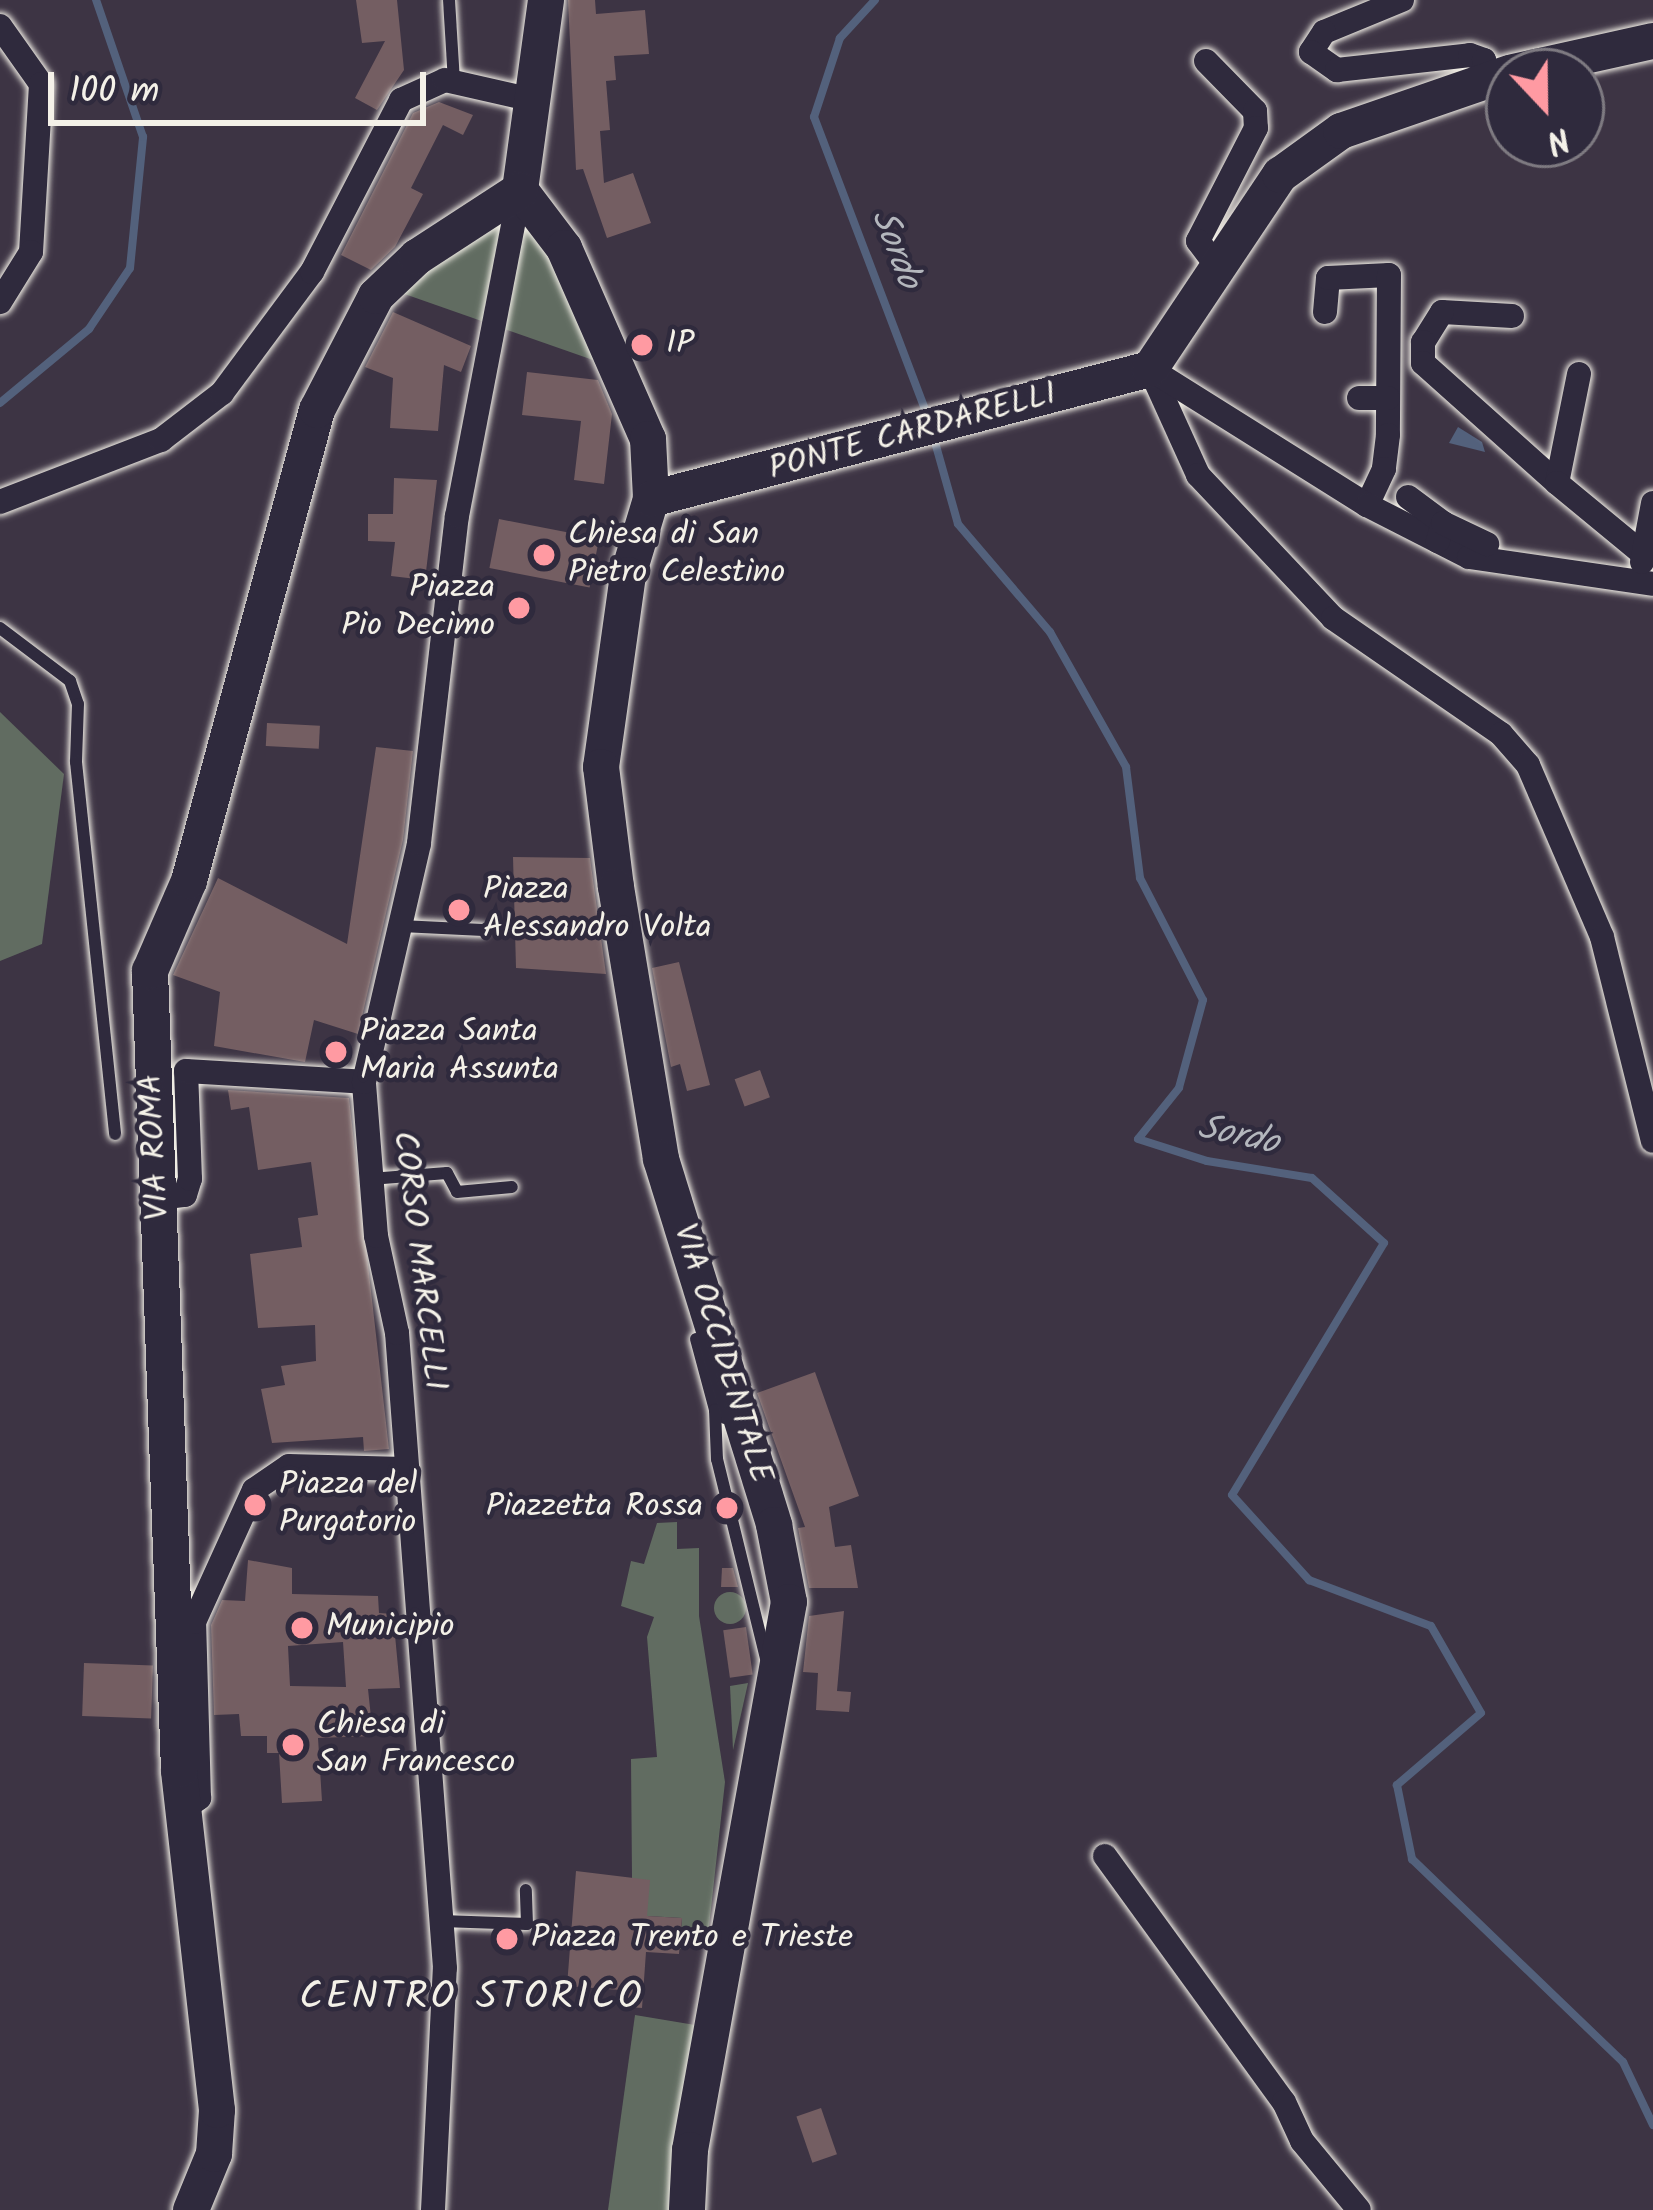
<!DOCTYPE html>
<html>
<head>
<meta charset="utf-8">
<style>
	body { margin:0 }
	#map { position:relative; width:1653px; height:2210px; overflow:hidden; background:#3d3444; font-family:Kalam,sans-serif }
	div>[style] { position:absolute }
	.green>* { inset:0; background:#616c61 }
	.round { border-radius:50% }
	.water>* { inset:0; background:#53617c }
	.stream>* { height:8px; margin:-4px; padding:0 4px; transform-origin:4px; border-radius:4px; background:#53617c }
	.building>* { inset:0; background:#745e62; transform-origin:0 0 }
	.roads { filter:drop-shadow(0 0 3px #f4f1e8) drop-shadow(0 0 3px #f4f1e8) }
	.lane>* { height:12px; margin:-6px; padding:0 6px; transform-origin:6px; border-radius:6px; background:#2f2a3d }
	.street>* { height:24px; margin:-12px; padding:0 12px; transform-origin:12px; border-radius:12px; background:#2f2a3d }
	.secondary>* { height:36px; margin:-18px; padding:0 18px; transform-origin:18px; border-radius:18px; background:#2f2a3d }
	.dots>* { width:33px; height:33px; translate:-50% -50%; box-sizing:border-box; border:6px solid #2f2a3d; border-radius:50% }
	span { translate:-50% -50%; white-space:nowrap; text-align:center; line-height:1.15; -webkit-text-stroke:9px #2f2a3d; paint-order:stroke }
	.poi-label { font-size:33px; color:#f4f1e8 }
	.left { translate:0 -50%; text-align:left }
	.right { translate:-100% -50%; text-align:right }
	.street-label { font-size:33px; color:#f4f1e8 }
	.water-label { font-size:36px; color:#b4b7bd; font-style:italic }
	.quarter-label { font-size:39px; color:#f4f1e8; letter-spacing:3px }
	.north { position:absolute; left:1485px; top:48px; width:120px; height:120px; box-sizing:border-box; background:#2f2a3d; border:3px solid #7e7a81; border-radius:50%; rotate:158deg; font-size:33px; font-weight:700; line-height:48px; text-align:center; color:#f4f1e8 }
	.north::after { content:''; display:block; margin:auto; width:42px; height:54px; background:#ff9aa2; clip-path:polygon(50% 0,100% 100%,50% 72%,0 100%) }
	.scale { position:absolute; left:48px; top:72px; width:378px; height:54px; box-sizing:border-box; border:6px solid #f4f1e8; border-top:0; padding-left:15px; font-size:36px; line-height:42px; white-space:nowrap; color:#f4f1e8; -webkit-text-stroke:9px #2f2a3d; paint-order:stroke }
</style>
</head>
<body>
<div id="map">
	<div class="green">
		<div style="clip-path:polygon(503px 214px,535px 224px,613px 367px,396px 291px)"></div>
		<div style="clip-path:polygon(0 712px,64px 774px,42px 944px,0 961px)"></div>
		<div style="clip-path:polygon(677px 1522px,677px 1549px,699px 1548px,699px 1616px,725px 1782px,709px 1927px,680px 1949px,682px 1918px,647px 1916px,632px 1878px,631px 1759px,657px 1757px,647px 1637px,654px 1617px,621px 1606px,631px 1561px,644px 1564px,657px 1523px)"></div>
		<div class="round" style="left:714px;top:1592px;width:32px;height:32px"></div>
		<div style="clip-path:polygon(748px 1683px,733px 1750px,730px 1686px)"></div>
		<div style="clip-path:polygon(635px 2015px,701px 2026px,669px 2210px,608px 2210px)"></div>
	</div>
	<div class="water">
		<div style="clip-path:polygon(1458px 427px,1482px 442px,1485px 452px,1449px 443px)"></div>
	</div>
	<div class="stream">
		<div style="left:875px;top:0;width:52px;rotate:132.6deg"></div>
		<div style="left:840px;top:38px;width:83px;rotate:108.2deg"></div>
		<div style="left:814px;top:117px;width:319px;rotate:69.2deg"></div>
		<div style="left:0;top:403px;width:116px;rotate:-39.7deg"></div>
		<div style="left:89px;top:329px;width:73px;rotate:-56.1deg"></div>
		<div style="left:130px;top:268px;width:132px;rotate:-84.3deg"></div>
		<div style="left:143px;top:137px;width:145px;rotate:-108.9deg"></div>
		<div style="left:933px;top:435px;width:92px;rotate:74.3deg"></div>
		<div style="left:958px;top:524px;width:142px;rotate:49.6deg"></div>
		<div style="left:1050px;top:632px;width:155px;rotate:60.6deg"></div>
		<div style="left:1126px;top:767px;width:112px;rotate:82.8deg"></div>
		<div style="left:1140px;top:878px;width:137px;rotate:62.7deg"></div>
		<div style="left:1203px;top:1000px;width:91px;rotate:105.3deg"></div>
		<div style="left:1179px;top:1088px;width:65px;rotate:128.8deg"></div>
		<div style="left:1138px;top:1139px;width:72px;rotate:17.7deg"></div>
		<div style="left:1207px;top:1161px;width:106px;rotate:9.2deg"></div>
		<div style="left:1312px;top:1178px;width:97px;rotate:42.1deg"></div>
		<div style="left:1384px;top:1243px;width:294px;rotate:121.1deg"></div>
		<div style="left:1232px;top:1495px;width:115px;rotate:47.8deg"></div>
		<div style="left:1309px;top:1580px;width:130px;rotate:20.7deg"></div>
		<div style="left:1431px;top:1626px;width:100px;rotate:60.1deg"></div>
		<div style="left:1481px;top:1713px;width:111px;rotate:139.4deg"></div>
		<div style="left:1397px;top:1785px;width:76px;rotate:78.5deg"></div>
		<div style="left:1412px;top:1859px;width:293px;rotate:43.9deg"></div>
		<div style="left:1623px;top:2062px;width:70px;rotate:64.5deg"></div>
	</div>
	<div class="building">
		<div style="clip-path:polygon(356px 0,397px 0,404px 70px,377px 110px,355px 98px,385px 41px,362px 43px)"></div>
		<div style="clip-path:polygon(568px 0,595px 0,596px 14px,645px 10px,649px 54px,614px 56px,616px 80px,606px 81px,610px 130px,600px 131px,604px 183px,633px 173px,651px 223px,607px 238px,583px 169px,576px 170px)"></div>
		<div style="clip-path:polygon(439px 102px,473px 115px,463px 135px,443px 125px,411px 188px,423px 194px,395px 247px,371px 270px,341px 255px,413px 113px)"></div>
		<div style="clip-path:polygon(393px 312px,471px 346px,461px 372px,444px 365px,438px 431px,390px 428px,393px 378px,365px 367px)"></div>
		<div style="clip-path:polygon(527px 372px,598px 380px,612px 414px,604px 484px,574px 480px,581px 421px,522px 415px)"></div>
		<div style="clip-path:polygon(394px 478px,437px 480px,425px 580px,391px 576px,395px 542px,368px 541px,368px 514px,393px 514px)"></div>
		<div style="left:499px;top:519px;width:102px;height:50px;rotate:11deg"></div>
		<div style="left:267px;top:723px;width:53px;height:23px;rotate:3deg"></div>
		<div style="clip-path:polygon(376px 747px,413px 751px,403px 840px,358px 1034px,314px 1020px,305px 1062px,214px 1046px,220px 992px,173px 975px,218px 878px,347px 944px)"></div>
		<div style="clip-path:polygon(513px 857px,590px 858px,606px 974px,516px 968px)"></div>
		<div style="clip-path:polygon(679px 962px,710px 1085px,687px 1091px,680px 1064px,671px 1067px,652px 968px)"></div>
		<div style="left:760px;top:1070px;width:29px;height:27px;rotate:70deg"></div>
		<div style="clip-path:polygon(228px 1090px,349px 1098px,389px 1449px,364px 1451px,363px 1437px,272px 1443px,261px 1389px,285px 1385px,281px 1366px,316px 1361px,315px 1325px,258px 1328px,250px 1254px,302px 1247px,298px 1218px,318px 1215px,311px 1162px,258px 1170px,249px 1107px,231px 1110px)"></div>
		<div style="clip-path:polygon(815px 1372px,859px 1496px,829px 1507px,835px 1547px,851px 1545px,858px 1588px,809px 1588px,798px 1528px,805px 1527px,757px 1393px)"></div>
		<div style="clip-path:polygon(evenodd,248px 1560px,292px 1568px,292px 1594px,378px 1596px,379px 1613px,393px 1614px,400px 1688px,368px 1689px,373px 1736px,318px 1738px,322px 1801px,282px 1803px,279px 1753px,267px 1753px,267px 1736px,241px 1736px,239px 1714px,214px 1715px,211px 1625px,222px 1600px,245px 1601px,248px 1560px,343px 1642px,346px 1687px,290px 1686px,288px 1646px,343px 1642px)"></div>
		<div style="clip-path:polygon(722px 1568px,733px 1568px,738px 1587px,721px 1587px)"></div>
		<div style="clip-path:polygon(844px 1611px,837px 1691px,851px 1692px,849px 1712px,816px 1710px,818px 1673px,803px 1672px,809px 1616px)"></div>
		<div style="left:746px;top:1627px;width:48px;height:23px;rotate:82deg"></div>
		<div style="left:84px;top:1663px;width:69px;height:53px;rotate:2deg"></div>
		<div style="clip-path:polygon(576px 1871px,650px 1880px,647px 1916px,682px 1918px,679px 1954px,646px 1952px,642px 2008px,618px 2006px,620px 1990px,567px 1986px)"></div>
		<div style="left:821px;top:2108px;width:49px;height:26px;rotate:71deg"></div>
	</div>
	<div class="roads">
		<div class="lane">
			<div style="left:449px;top:0;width:81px;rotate:86.5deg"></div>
			<div style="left:0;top:628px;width:88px;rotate:37.1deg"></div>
			<div style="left:70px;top:681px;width:24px;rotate:71deg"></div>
			<div style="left:78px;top:704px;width:58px;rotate:92deg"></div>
			<div style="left:76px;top:762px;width:374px;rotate:84deg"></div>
			<div style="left:402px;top:926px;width:80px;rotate:2.9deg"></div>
			<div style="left:370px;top:1179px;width:77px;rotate:-4.5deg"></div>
			<div style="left:447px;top:1173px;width:21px;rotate:62deg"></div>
			<div style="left:457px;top:1192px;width:55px;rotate:-5.2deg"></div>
			<div style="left:696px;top:1339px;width:73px;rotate:75deg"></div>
			<div style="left:725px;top:1418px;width:13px;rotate:-141deg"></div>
			<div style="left:715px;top:1410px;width:49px;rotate:87.7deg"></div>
			<div style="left:717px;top:1459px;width:213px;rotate:76.2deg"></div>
			<div style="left:442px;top:1921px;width:85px;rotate:2deg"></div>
			<div style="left:527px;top:1924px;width:34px;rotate:-92deg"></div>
		</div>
		<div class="street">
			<div style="left:1402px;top:0;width:84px;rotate:157.7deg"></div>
			<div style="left:1324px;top:32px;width:24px;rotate:123deg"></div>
			<div style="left:1311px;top:52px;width:32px;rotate:35deg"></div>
			<div style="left:1337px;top:70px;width:134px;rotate:-6.4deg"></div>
			<div style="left:1470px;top:55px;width:15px;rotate:20deg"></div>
			<div style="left:1484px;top:60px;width:19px;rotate:74deg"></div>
			<div style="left:0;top:26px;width:71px;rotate:54.7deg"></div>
			<div style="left:41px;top:84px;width:168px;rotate:93.4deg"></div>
			<div style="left:31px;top:252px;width:59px;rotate:121.8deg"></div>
			<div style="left:1206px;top:61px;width:70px;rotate:45.6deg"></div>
			<div style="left:1255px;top:111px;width:17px;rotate:87deg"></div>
			<div style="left:1256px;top:128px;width:127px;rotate:117.2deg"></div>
			<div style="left:1198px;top:241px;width:30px;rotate:53deg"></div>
			<div style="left:1325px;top:312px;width:34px;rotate:-85deg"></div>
			<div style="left:1328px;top:278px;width:61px;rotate:-2.8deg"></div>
			<div style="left:1389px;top:275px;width:160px;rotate:90.4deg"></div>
			<div style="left:1388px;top:435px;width:34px;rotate:97deg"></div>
			<div style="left:1384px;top:469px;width:40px;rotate:115deg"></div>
			<div style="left:1512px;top:316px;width:70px;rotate:-176.7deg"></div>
			<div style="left:1442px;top:312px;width:36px;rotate:122deg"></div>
			<div style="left:1423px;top:342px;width:21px;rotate:90deg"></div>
			<div style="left:1423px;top:363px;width:180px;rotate:41.8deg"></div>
			<div style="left:1150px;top:369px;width:116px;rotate:65.6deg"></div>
			<div style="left:1198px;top:475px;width:197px;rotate:46.6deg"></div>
			<div style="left:1333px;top:618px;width:204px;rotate:34.6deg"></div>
			<div style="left:1501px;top:734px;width:41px;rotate:48.9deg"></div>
			<div style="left:1528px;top:765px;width:187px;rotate:66.7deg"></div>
			<div style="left:1602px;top:937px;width:210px;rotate:76deg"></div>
			<div style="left:1150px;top:369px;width:256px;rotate:32.1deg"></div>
			<div style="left:1367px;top:505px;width:114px;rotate:27deg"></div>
			<div style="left:1469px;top:557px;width:186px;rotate:8.3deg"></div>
			<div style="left:1579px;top:374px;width:111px;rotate:101.4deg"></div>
			<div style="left:1557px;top:483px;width:110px;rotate:39.5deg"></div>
			<div style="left:1359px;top:398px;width:29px"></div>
			<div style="left:1408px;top:497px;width:44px;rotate:36.6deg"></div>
			<div style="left:1443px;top:523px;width:19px;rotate:106deg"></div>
			<div style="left:0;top:502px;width:173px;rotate:-21.1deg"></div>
			<div style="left:161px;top:440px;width:77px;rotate:-37.6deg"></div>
			<div style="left:222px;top:393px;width:151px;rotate:-53.4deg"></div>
			<div style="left:312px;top:272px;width:194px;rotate:-62.6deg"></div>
			<div style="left:401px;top:100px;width:48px;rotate:-24.4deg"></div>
			<div style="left:445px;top:80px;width:90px;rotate:12.8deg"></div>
			<div style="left:1443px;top:523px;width:49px;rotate:25.5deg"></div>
			<div style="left:1642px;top:562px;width:60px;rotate:-79.4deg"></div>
			<div style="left:159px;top:1198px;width:26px;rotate:-7deg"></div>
			<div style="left:185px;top:1195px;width:17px;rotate:-73deg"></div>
			<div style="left:190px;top:1179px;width:108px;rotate:-92.1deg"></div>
			<div style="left:186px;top:1071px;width:178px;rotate:3.5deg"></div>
			<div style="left:188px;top:1806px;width:14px;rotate:-36deg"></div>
			<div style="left:199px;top:1798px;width:176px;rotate:-91.6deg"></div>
			<div style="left:194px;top:1622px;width:145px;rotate:-65.6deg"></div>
			<div style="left:254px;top:1490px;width:42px;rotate:-34.4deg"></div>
			<div style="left:289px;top:1466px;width:116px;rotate:1.5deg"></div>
			<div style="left:1105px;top:1856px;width:304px;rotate:54deg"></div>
			<div style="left:1284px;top:2102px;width:43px;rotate:65.2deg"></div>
			<div style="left:1302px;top:2141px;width:89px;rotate:50.4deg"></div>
			<div style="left:433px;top:2210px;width:242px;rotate:-87.2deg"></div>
			<div style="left:445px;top:1968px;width:637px;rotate:-94.32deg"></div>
			<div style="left:397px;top:1333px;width:99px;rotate:-102.2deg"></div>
			<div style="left:376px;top:1236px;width:154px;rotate:-94.5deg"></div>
			<div style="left:364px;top:1082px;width:245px;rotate:-77deg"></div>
			<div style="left:419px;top:843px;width:329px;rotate:-83.4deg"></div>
			<div style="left:457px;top:516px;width:332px;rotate:-79.1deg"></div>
		</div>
		<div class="secondary">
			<div style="left:1513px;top:72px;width:143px;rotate:-12.5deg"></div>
			<div style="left:520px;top:190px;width:73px;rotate:52.8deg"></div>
			<div style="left:564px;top:248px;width:209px;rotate:66.3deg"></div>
			<div style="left:648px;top:439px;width:60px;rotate:87.1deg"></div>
			<div style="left:651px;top:499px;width:79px;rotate:106.8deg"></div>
			<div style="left:628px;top:575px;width:194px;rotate:98deg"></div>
			<div style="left:601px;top:767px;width:121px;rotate:82.9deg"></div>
			<div style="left:616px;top:887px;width:276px;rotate:80.6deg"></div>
			<div style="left:661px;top:1159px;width:383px;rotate:72.8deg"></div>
			<div style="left:774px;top:1525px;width:78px;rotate:79deg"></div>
			<div style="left:789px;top:1602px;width:557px;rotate:100.24deg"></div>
			<div style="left:690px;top:2150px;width:60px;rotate:92.9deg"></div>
			<div style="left:520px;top:190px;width:192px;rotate:-82.2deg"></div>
			<div style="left:651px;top:499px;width:516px;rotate:-14.6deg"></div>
			<div style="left:1150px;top:369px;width:234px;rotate:-56.2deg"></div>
			<div style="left:1280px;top:175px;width:75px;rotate:-35.8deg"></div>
			<div style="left:1341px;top:131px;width:178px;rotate:-19deg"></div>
			<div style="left:191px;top:2210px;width:61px;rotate:-67.7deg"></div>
			<div style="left:214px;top:2154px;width:44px;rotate:-86.1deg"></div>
			<div style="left:217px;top:2110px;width:342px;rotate:-96.4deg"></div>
			<div style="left:179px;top:1770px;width:800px;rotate:-92.08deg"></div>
			<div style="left:150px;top:971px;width:98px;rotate:-66.6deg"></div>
			<div style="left:189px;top:881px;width:488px;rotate:-74.8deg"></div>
			<div style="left:317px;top:410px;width:128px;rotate:-62.6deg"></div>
			<div style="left:376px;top:296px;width:57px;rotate:-43.6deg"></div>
			<div style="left:417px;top:257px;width:123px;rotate:-33deg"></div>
		</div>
	</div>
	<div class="dots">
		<div style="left:642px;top:345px;background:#ff9aa2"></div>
		<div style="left:544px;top:555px;background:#ff9aa2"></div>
		<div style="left:519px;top:608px;background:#ff9aa2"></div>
		<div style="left:459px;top:910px;background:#ff9aa2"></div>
		<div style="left:336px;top:1052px;background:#ff9aa2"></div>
		<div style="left:255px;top:1505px;background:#ff9aa2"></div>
		<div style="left:727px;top:1508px;background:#ff9aa2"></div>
		<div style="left:302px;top:1628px;background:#ff9aa2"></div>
		<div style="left:293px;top:1745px;background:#ff9aa2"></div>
		<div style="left:507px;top:1939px;background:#ff9aa2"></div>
	</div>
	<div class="poi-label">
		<span class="left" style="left:666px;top:345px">IP</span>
		<span class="left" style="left:568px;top:555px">Chiesa di San<br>Pietro Celestino</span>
		<span class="right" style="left:495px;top:608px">Piazza<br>Pio Decimo</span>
		<span class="left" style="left:483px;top:910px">Piazza<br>Alessandro Volta</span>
		<span class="left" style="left:360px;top:1052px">Piazza Santa<br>Maria Assunta</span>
		<span class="left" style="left:279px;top:1505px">Piazza del<br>Purgatorio</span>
		<span class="right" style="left:703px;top:1508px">Piazzetta Rossa</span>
		<span class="left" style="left:326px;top:1628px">Municipio</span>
		<span class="left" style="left:317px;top:1745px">Chiesa di<br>San Francesco</span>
		<span class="left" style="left:531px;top:1939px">Piazza Trento e Trieste</span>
	</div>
	<div class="street-label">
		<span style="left:913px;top:433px;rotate:-15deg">PONTE CARDARELLI</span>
		<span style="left:156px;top:1147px;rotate:-93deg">VIA ROMA</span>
		<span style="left:418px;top:1261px;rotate:83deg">CORSO MARCELLI</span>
		<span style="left:721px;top:1354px;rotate:73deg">VIA OCCIDENTALE</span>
	</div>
	<div class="water-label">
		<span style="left:895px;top:249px;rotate:69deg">Sordo</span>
		<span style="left:1238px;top:1136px;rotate:12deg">Sordo</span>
	</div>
	<div class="quarter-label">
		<span style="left:472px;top:1998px">CENTRO STORICO</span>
	</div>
	<div class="north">N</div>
	<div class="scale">100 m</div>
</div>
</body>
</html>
